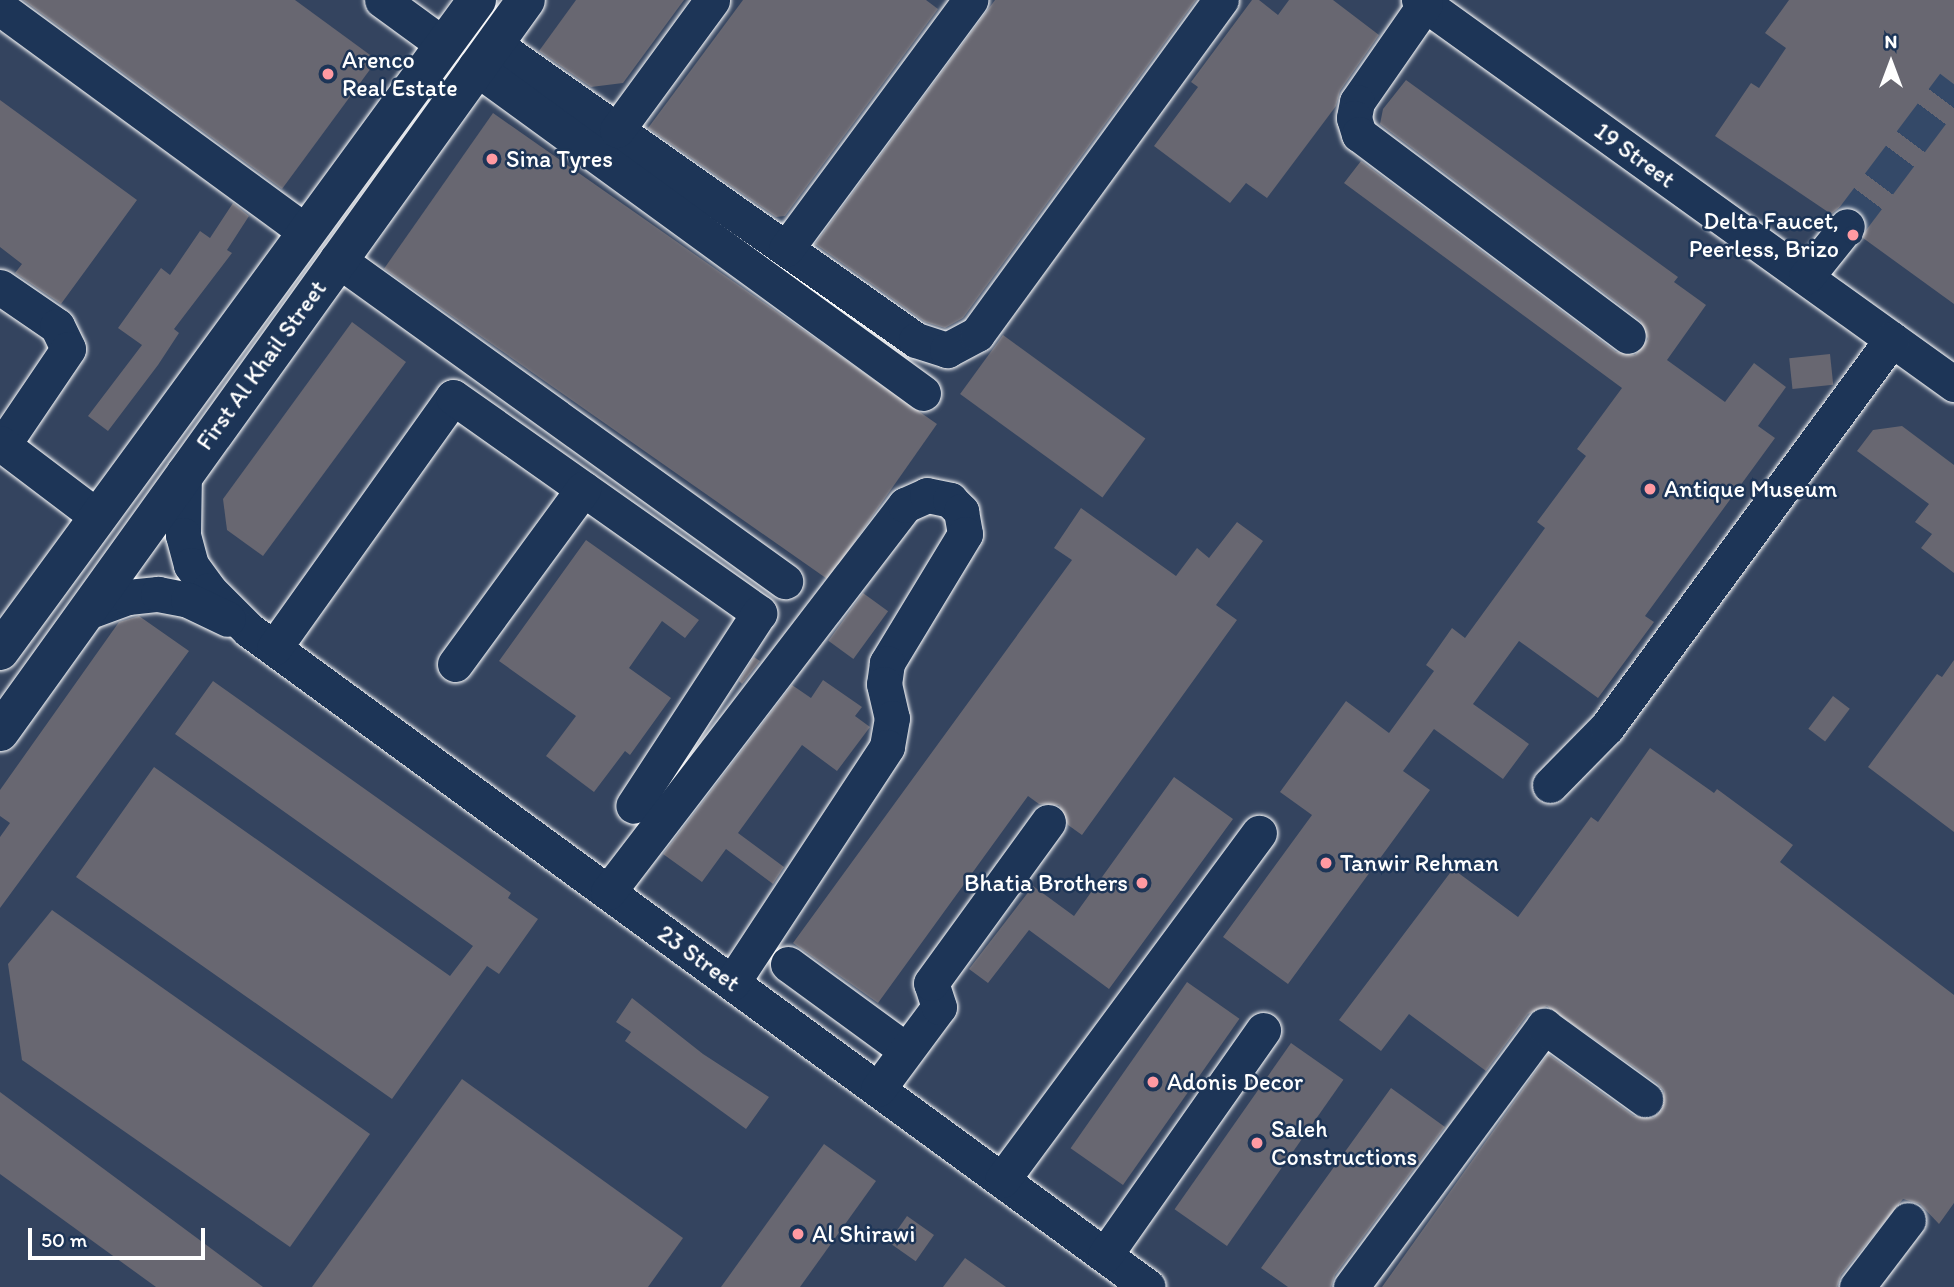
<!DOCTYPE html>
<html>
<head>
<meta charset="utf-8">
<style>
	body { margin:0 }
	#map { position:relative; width:1954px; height:1287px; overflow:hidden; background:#1d3557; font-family:Itim,sans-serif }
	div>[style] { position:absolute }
	.built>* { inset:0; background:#34445f; transform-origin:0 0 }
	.building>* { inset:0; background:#686771; transform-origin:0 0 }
	.minor-tunnel>* { height:35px; margin-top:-17.5px; transform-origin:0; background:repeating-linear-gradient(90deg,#344968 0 35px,transparent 0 53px) }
	.roads { filter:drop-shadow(0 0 2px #fff) drop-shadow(0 0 2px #fff) }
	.minor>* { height:35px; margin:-17.5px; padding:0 17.5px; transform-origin:17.5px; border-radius:17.5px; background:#1d3557 }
	.major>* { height:38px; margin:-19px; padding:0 19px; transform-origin:19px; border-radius:19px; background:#1d3557 }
	.dots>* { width:19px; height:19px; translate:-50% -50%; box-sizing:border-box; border:4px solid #1d3557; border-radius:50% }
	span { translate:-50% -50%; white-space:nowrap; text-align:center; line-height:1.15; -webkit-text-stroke:5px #1d3557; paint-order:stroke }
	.poi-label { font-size:24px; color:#fff }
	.left { translate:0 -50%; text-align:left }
	.right { translate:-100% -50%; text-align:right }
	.street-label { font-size:24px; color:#fff }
	.north { position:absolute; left:1856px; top:28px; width:70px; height:70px; -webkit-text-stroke:5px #1d3557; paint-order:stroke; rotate:0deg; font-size:19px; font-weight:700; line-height:28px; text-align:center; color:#fff }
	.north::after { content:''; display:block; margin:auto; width:24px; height:32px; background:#fff; clip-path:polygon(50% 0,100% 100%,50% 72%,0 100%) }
	.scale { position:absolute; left:28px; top:1228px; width:177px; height:32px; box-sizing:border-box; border:4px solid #fff; border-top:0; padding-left:9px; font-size:21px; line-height:24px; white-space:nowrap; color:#fff; -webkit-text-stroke:5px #1d3557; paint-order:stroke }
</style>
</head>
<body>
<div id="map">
	<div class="built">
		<div style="left:0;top:0;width:1954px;height:1287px"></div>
	</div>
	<div class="building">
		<div style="clip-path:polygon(23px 0,295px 0,377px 60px,282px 189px)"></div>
		<div style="clip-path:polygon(576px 0,684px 0,623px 83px,591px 87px,539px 51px)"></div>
		<div style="clip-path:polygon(743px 0,926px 0,938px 9px,785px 216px,776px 217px,648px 128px)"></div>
		<div style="clip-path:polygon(995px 0,1196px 0,963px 318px,945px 328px,925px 322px,815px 244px)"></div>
		<div style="clip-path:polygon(1252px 0,1259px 0,1278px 15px,1289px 0,1333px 0,1379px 35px,1340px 91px,1336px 106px,1267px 198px,1246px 183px,1230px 203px,1154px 146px,1198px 87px,1191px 82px)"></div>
		<div style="clip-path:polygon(1789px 0,1954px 0,1954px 304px,1863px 238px,1866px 219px,1859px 210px,1840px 207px,1831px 214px,1715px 136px,1751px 83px,1759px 88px,1786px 48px,1765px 33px)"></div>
		<div style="clip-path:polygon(1406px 80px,1678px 277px,1674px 282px,1706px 305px,1667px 360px,1725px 402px,1754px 363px,1786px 387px,1758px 426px,1775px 438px,1645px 616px,1654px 622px,1598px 698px,1519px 641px,1473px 704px,1529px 744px,1503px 779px,1434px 729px,1403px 771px,1430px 790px,1288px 984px,1223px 937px,1312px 815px,1280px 792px,1346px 701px,1389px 733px,1434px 671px,1426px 665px,1452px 628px,1465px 638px,1545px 528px,1537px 522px,1586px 456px,1577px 449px,1622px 388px,1344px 183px,1361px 161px,1616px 352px,1635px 355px,1648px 339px,1640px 320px,1380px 124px,1383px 109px)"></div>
		<div style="clip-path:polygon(0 100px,137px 200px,61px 304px,15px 273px,22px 264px,0 247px)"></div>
		<div style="left:493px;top:113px;width:542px;height:190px;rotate:35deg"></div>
		<div style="clip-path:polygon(233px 203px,249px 216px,227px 250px,232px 253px,174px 329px,179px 333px,158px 365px,108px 431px,88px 416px,142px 345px,118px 328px,161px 268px,170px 275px,200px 231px,210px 238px)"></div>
		<div style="clip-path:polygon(352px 322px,406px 362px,263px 556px,227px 530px,223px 499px)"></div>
		<div style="left:1003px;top:335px;width:176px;height:73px;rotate:36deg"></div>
		<div style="left:1830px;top:354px;width:31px;height:41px;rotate:84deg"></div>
		<div style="clip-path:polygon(1902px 426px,1954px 465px,1954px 573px,1921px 548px,1932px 534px,1915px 522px,1929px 504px,1857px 451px,1873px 430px)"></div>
		<div style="clip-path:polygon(1081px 508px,1176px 576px,1197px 548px,1209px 558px,1237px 522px,1263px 541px,1216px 605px,1237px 620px,1082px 835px,1068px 825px,1059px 805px,1039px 804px,1028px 796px,878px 1003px,793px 943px,1072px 560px,1054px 548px)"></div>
		<div style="clip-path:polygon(586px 540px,699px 620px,685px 638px,662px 621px,629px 668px,671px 698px,630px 755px,625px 751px,594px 792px,546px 756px,576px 716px,499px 661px)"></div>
		<div style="left:863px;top:593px;width:31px;height:59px;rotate:36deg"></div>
		<div style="clip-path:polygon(139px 616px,189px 651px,0 908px,0 837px,10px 823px,0 816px,0 790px,119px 622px)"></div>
		<div style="clip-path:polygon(754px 657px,760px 661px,742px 684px,739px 681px)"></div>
		<div style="clip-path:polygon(1954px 660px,1954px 832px,1868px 767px,1937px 674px,1942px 677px)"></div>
		<div style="clip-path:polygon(823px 680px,862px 707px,855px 716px,870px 727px,837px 771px,802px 745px,738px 833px,784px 867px,773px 884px,726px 849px,702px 882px,663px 854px,792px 685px,811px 698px)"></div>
		<div style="clip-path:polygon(213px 681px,511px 893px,508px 898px,538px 919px,499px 974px,487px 966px,392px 1099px,76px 877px,154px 767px,450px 976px,473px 946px,175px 734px)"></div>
		<div style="left:1833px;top:696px;width:21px;height:41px;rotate:37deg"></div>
		<div style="clip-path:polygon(1650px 748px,1714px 793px,1717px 789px,1793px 845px,1780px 862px,1954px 995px,1954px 1203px,1939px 1224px,1920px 1204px,1903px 1199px,1841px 1275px,1837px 1287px,1382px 1287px,1548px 1054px,1634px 1116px,1653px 1118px,1662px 1110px,1664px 1091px,1657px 1083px,1547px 1006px,1528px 1014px,1486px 1071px,1409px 1014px,1381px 1051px,1339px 1020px,1453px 869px,1518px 917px,1591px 817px,1598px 822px)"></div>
		<div style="clip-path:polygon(1174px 777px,1233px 819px,1109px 989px,1029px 930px,988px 983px,969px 969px,1033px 886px,1074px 916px)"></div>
		<div style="clip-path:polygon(52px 910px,370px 1134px,290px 1247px,22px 1060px,8px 964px)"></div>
		<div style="left:1187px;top:982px;width:64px;height:203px;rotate:35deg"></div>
		<div style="clip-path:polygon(632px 998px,703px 1054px,769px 1097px,746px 1129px,625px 1041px,631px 1032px,616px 1022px)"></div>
		<div style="left:1291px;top:1043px;width:64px;height:203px;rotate:35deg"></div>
		<div style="clip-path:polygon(462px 1079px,683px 1238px,648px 1287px,312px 1287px)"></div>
		<div style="clip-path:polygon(1391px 1088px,1445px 1127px,1335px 1275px,1331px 1287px,1288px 1287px,1261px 1268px)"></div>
		<div style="clip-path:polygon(0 1092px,263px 1287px,156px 1287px,0 1174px)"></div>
		<div style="clip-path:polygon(824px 1144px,876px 1181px,800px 1287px,721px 1287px)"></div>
		<div style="left:907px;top:1216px;width:33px;height:32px;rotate:35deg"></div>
		<div style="clip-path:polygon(965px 1258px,1006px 1287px,943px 1287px)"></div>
	</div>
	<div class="minor-tunnel">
		<div style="left:1847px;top:226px;width:178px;rotate:-53deg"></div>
	</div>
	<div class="roads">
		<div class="minor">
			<div style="left:382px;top:0;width:77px;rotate:36deg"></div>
			<div style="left:1419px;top:0;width:659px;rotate:35.67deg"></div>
			<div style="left:1425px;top:4px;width:119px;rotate:124.8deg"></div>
			<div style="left:1357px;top:102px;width:16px;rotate:101deg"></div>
			<div style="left:1354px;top:118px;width:17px;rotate:73deg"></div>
			<div style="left:1359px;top:134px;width:336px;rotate:36.9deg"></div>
			<div style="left:0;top:8px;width:379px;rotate:36.2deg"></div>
			<div style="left:494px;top:44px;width:515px;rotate:35.05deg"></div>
			<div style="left:916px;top:340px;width:33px;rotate:18deg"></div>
			<div style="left:947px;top:350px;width:34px;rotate:-28deg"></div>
			<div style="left:977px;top:334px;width:414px;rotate:-53.9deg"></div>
			<div style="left:475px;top:67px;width:554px;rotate:36.04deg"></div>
			<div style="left:617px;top:130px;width:161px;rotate:-53.8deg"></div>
			<div style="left:786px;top:249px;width:310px;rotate:-53.5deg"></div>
			<div style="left:337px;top:259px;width:552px;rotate:35.71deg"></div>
			<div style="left:1806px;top:277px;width:65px;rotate:-51.2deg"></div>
			<div style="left:0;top:287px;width:69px;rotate:34.4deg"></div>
			<div style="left:57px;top:326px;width:25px;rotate:64deg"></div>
			<div style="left:68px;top:349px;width:116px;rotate:124.1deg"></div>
			<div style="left:0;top:443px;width:123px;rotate:37.1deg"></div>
			<div style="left:184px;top:472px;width:63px;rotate:90.9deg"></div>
			<div style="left:183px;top:535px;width:31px;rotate:75deg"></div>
			<div style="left:191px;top:565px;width:31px;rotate:54deg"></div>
			<div style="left:209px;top:590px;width:57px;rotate:45deg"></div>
			<div style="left:249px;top:630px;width:1113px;rotate:36.16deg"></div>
			<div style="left:84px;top:613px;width:47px;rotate:-20deg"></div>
			<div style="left:128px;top:597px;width:30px;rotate:-6deg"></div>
			<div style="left:158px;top:594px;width:31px;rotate:11deg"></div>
			<div style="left:188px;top:600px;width:44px;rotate:25.4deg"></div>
			<div style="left:274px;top:648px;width:308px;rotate:-54.5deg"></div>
			<div style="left:453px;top:397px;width:375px;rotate:35.2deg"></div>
			<div style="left:759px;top:613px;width:230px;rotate:123.1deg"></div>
			<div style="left:455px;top:664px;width:217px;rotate:-53.8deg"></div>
			<div style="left:1550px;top:785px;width:81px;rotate:-45.5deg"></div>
			<div style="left:1607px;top:727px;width:481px;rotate:-53.7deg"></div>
			<div style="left:608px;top:892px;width:488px;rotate:-52.5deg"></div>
			<div style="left:905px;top:505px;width:24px;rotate:-24deg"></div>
			<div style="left:927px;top:495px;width:24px;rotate:12deg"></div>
			<div style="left:950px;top:500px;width:16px;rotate:45deg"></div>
			<div style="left:961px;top:511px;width:23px;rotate:80deg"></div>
			<div style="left:965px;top:534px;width:151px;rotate:121.2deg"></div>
			<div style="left:887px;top:663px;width:21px;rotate:98deg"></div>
			<div style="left:884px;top:684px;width:35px;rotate:77deg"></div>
			<div style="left:892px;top:718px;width:29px;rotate:100deg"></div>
			<div style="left:887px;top:747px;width:282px;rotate:123.3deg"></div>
			<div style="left:788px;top:964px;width:146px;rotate:36.1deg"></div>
			<div style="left:878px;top:1089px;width:102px;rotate:-53.4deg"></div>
			<div style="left:939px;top:1007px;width:25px;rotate:-108deg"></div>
			<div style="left:931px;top:983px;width:199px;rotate:-54deg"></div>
			<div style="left:1002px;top:1180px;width:432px;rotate:-53.5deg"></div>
			<div style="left:1105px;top:1255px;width:275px;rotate:-54.9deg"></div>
			<div style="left:1351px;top:1287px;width:325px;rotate:-53.5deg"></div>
			<div style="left:1544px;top:1026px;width:125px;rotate:35.9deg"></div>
			<div style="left:1857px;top:1287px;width:84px;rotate:-52.7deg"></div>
		</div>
		<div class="major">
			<div style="left:0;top:651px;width:807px;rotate:-53.77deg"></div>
			<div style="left:0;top:732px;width:901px;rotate:-54.3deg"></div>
		</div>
	</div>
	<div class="dots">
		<div style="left:328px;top:74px;background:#ff9aa2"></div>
		<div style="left:492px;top:159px;background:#ff9aa2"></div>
		<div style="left:1853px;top:235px;background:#ff9aa2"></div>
		<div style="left:1650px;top:489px;background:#ff9aa2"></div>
		<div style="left:1326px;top:863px;background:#ff9aa2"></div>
		<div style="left:1142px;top:883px;background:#ff9aa2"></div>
		<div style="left:1153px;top:1082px;background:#ff9aa2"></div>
		<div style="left:1257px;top:1143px;background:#ff9aa2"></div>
		<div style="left:798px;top:1234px;background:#ff9aa2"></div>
	</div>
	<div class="poi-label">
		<span class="left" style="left:342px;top:74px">Arenco<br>Real Estate</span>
		<span class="left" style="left:506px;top:159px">Sina Tyres</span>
		<span class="right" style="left:1839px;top:235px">Delta Faucet,<br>Peerless, Brizo</span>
		<span class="left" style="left:1664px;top:489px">Antique Museum</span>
		<span class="left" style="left:1340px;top:863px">Tanwir Rehman</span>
		<span class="right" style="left:1128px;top:883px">Bhatia Brothers</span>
		<span class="left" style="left:1167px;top:1082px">Adonis Decor</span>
		<span class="left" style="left:1271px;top:1143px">Saleh<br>Constructions</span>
		<span class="left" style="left:812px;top:1234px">Al Shirawi</span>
	</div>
	<div class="street-label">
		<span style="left:1635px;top:155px;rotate:36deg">19 Street</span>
		<span style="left:261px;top:365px;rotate:-54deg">First Al Khail Street</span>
		<span style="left:699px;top:958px;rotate:36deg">23 Street</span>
	</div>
	<div class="north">N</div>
	<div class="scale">50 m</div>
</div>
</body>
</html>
